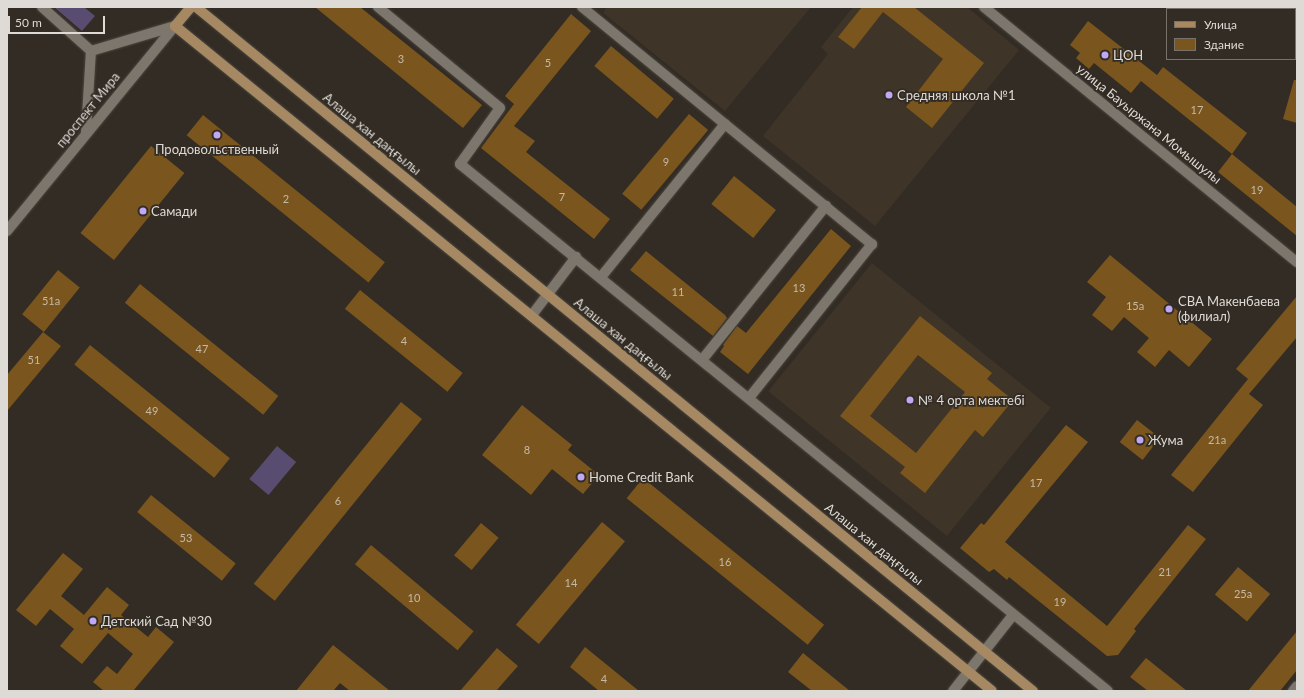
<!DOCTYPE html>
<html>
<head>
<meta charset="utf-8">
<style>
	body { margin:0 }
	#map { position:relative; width:1304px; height:698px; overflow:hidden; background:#322c24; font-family:Lato,sans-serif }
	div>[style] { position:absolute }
	.built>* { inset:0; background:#3e3428; transform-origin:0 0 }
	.green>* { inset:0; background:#584d71; transform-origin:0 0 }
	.building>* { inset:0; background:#7a561e; transform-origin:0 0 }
	.roads { filter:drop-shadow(0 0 1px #4d4741) drop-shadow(0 0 1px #4d4741) }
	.minor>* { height:10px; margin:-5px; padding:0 5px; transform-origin:5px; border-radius:5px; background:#7c766d }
	.major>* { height:10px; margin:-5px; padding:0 5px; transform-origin:5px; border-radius:5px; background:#a68962 }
	.dots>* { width:11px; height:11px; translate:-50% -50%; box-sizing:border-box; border:2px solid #322c24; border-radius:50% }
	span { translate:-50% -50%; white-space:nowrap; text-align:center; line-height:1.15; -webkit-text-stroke:3.5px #322c24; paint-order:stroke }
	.number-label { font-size:11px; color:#c5b9a7 }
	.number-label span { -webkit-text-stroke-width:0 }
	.poi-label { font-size:13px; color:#dedad5 }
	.left { translate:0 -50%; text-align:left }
	.street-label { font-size:13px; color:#dedad5 }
	.frame { position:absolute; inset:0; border:8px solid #dedad5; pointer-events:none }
	.legend { position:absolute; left:1166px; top:8px; width:130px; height:52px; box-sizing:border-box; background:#322c24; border:1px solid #77726b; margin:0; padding:5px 7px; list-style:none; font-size:12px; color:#dedad5 }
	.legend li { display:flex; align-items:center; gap:8px; height:20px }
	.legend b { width:20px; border:1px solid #77726b }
	.scale { position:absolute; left:8px; top:16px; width:97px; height:18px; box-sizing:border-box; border:2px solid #dedad5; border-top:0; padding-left:5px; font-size:12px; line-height:14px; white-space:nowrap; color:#dedad5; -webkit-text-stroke:3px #322c24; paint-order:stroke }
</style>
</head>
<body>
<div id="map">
	<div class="built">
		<div style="clip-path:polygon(607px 7px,811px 7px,725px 111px,603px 13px)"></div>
		<div style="clip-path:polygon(853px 7px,967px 7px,1019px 50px,875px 226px,763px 136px,828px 54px,821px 47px)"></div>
		<div style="left:872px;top:263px;width:230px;height:165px;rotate:39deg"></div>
	</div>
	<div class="green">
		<div style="clip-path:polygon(54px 7px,84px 7px,95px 16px,82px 31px)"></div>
		<div style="left:277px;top:446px;width:25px;height:43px;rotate:40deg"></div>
	</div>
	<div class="building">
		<div style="clip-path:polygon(315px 7px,360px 7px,482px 105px,463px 128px)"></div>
		<div style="clip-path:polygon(862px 7px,914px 7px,984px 63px,932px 128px,906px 107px,943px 59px,883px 12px,854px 49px,838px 37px)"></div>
		<div style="clip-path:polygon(571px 14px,591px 31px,514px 126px,535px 141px,526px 152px,610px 219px,594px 239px,481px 148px,514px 104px,505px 96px)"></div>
		<div style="clip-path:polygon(1088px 21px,1157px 75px,1163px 67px,1247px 133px,1232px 154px,1141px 81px,1131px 93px,1094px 63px,1089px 69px,1076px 58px,1080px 53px,1070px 45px)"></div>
		<div style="left:611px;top:46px;width:82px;height:26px;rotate:40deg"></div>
		<div style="clip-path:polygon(1294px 80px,1297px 80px,1297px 123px,1283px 119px)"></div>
		<div style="left:689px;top:114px;width:25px;height:104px;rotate:40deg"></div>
		<div style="left:203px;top:115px;width:234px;height:26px;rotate:39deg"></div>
		<div style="left:151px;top:146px;width:43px;height:112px;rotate:39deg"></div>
		<div style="clip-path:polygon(1232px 154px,1297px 207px,1297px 236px,1218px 172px)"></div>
		<div style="left:734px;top:176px;width:54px;height:36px;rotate:39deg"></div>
		<div style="clip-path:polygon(831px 229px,851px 246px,748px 374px,720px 352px,724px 346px,723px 345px,737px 326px,746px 333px)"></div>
		<div style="clip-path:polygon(646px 251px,725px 315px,727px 318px,713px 336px,630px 270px)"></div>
		<div style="clip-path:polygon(1110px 255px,1212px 339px,1189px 367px,1169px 350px,1155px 367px,1137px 352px,1149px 338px,1124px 317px,1112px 331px,1092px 315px,1106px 297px,1087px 282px)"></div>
		<div style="left:58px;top:270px;width:28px;height:57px;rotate:39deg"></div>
		<div style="left:140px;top:284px;width:178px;height:24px;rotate:39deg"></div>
		<div style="left:360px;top:290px;width:132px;height:24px;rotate:39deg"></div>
		<div style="clip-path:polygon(1297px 296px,1297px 337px,1249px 394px,1263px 405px,1193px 492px,1171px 475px,1248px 379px,1236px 369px)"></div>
		<div style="clip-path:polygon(evenodd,920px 316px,992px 373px,987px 379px,1013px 400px,983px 437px,975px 430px,925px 493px,900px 473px,905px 467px,840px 416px,920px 316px,918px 355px,965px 392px,916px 453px,870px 416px,918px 355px)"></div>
		<div style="clip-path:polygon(43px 332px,61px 346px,7px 411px,7px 375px)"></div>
		<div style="left:90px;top:345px;width:180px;height:25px;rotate:39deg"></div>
		<div style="left:401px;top:402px;width:27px;height:234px;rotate:39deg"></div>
		<div style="clip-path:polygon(522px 405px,572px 445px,568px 450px,599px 475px,583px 494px,552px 469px,531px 495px,482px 455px)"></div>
		<div style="left:1137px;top:420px;width:29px;height:28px;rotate:38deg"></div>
		<div style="clip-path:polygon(1066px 425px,1088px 442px,1005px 542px,1107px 626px,1188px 525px,1206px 539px,1134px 629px,1136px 631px,1118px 655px,1107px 656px,1009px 577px,1007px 580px,994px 569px,989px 572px,960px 548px,981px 523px,984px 525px)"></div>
		<div style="left:643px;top:478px;width:233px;height:26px;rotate:39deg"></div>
		<div style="left:151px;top:495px;width:109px;height:22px;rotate:39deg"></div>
		<div style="left:602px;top:522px;width:30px;height:134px;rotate:40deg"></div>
		<div style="left:481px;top:523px;width:23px;height:42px;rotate:40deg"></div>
		<div style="left:371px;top:545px;width:134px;height:25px;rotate:40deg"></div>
		<div style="clip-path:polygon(63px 553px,83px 569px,61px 596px,84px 615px,107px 587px,129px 605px,121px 615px,148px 637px,156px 627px,174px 642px,133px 691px,104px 691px,93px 682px,107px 666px,117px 674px,133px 654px,108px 633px,82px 664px,60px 646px,74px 629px,50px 609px,36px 626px,16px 610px)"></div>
		<div style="left:1238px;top:567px;width:42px;height:36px;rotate:40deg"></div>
		<div style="clip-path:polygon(1297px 631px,1297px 670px,1280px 691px,1248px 691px)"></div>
		<div style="clip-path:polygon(333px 645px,390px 691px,350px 691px,340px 683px,333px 691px,296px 691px)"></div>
		<div style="clip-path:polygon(585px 647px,639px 691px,599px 691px,570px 667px)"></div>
		<div style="clip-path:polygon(497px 648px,518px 666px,496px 691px,460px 691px)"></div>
		<div style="clip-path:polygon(803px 653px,850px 691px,812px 691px,788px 672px)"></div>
		<div style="clip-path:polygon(1146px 658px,1187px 691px,1148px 691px,1130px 677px)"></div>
	</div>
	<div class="roads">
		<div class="minor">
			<div style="left:42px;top:7px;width:66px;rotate:41.9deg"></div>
			<div style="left:378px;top:7px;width:158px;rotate:39.6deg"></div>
			<div style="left:500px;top:108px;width:69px;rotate:125.5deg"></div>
			<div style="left:460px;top:164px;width:835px;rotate:39.12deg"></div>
			<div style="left:582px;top:7px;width:375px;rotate:39.3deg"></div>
			<div style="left:872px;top:244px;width:197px;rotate:128.6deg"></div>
			<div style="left:984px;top:7px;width:404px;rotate:39.2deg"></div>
			<div style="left:86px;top:132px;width:81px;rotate:-86.5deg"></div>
			<div style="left:91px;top:51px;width:88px;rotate:-16.6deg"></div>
			<div style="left:7px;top:231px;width:265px;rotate:-50.7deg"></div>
			<div style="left:601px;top:277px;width:197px;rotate:-51deg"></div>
			<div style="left:532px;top:315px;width:73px;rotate:-52.8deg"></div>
			<div style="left:702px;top:360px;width:198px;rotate:-51.2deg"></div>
			<div style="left:953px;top:691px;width:97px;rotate:-51.7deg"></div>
			<div style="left:1293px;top:691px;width:6px;rotate:-51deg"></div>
		</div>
		<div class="major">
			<div style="left:191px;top:7px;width:25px;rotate:130deg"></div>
			<div style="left:175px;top:26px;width:1053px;rotate:39.14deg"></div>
			<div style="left:196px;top:7px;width:1081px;rotate:39.26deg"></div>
		</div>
	</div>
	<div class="dots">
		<div style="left:1105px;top:55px;background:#c0a8f4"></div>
		<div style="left:889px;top:95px;background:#c0a8f4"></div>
		<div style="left:217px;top:135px;background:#c0a8f4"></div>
		<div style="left:143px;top:211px;background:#c0a8f4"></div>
		<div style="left:1169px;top:309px;background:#c0a8f4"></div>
		<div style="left:910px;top:400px;background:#c0a8f4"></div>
		<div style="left:1140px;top:440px;background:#c0a8f4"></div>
		<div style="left:581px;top:477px;background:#c0a8f4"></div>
		<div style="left:93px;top:621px;background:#c0a8f4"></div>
	</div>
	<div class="number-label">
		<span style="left:401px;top:59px">3</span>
		<span style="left:548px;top:63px">5</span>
		<span style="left:1197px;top:110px">17</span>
		<span style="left:666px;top:162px">9</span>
		<span style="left:1257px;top:190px">19</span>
		<span style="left:562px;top:197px">7</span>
		<span style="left:286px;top:199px">2</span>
		<span style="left:799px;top:288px">13</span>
		<span style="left:678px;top:292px">11</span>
		<span style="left:51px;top:301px">51а</span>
		<span style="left:1135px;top:306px">15а</span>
		<span style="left:404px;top:341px">4</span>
		<span style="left:202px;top:349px">47</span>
		<span style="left:34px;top:360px">51</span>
		<span style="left:152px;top:411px">49</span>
		<span style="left:1217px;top:440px">21а</span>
		<span style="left:527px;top:450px">8</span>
		<span style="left:1036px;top:483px">17</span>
		<span style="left:338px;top:501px">6</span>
		<span style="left:186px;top:538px">53</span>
		<span style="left:725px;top:562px">16</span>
		<span style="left:1165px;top:572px">21</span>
		<span style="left:571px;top:583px">14</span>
		<span style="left:1243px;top:594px">25а</span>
		<span style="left:414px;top:598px">10</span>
		<span style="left:1060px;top:602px">19</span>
		<span style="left:604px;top:679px">4</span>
	</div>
	<div class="poi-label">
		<span class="left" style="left:1113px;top:55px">ЦОН</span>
		<span class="left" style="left:897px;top:95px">Средняя школа №1</span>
		<span style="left:217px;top:149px">Продовольственный</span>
		<span class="left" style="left:151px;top:211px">Самади</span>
		<span class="left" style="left:1178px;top:309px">СВА Макенбаева<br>(филиал)</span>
		<span class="left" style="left:918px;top:400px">№ 4 орта мектебі</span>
		<span class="left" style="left:1148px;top:440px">Жума</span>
		<span class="left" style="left:589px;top:477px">Home Credit Bank</span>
		<span class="left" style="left:101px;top:621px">Детский Сад №30</span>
	</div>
	<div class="street-label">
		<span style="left:88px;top:110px;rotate:-51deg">проспект Мира</span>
		<span style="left:1149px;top:124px;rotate:39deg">улица Бауыржана Момышулы</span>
		<span style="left:372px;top:134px;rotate:39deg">Алаша хан даңғылы</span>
		<span style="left:623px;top:339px;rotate:39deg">Алаша хан даңғылы</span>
		<span style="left:874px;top:544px;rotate:39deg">Алаша хан даңғылы</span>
	</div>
	<div class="frame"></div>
	<ul class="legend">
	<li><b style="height:5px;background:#a68962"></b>Улица</li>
	<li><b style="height:11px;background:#7a561e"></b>Здание</li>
	</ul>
	<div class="scale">50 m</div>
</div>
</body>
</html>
